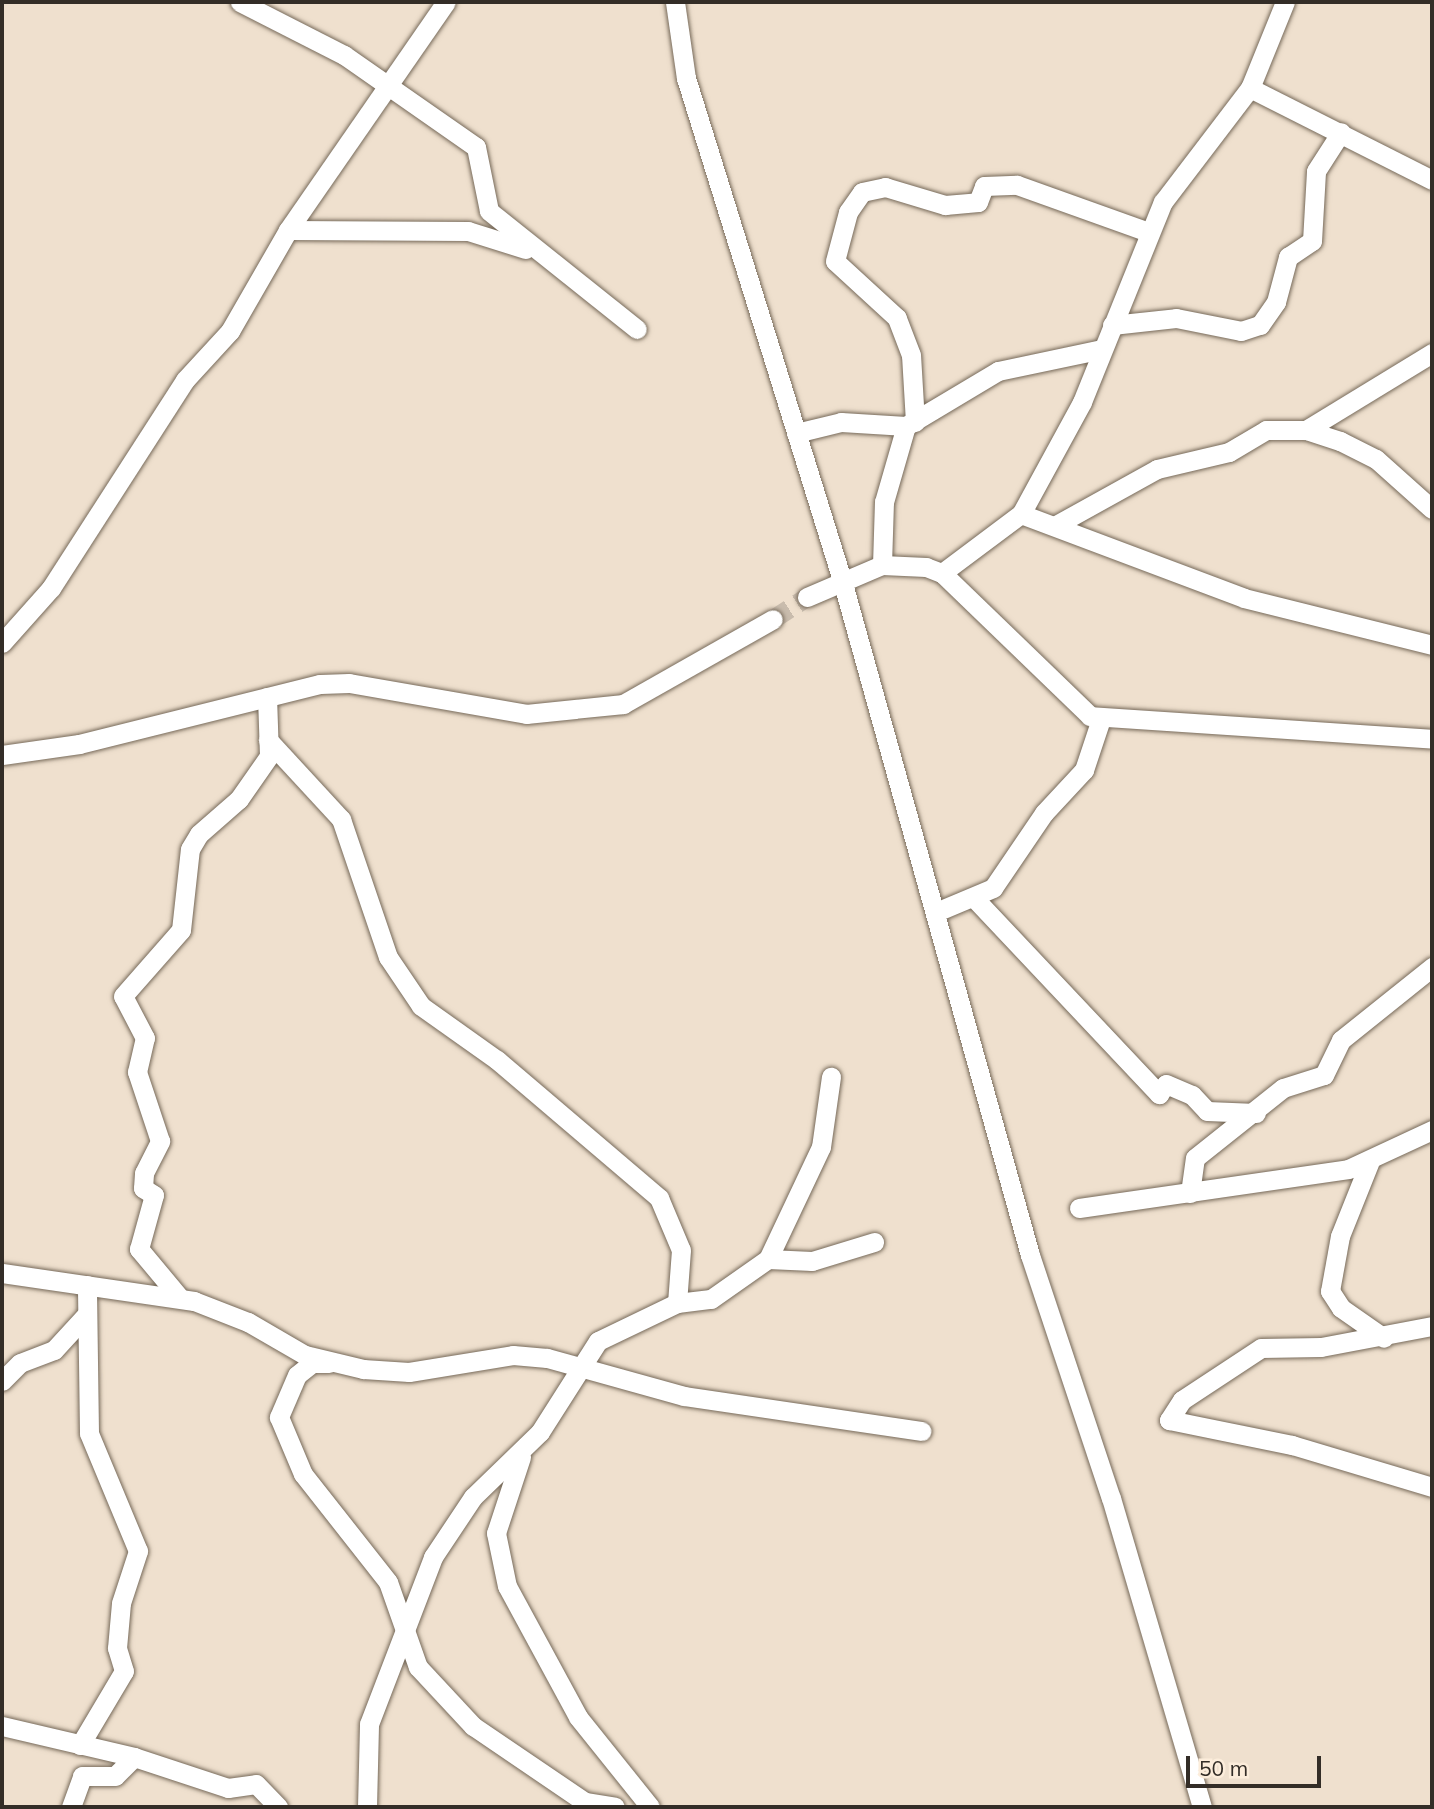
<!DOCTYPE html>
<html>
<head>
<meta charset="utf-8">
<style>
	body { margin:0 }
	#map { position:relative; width:1434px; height:1809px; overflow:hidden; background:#efe0ce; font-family:Mulish,sans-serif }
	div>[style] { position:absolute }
	.street-tunnel>* { height:19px; margin-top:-9.5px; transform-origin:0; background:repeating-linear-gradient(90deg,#c9bcad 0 19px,transparent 0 29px) }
	.roads { filter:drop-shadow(0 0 2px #766959) drop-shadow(0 0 2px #766959) }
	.street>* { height:19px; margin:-9.5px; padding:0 9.5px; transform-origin:9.5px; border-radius:9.5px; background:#fff }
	span { translate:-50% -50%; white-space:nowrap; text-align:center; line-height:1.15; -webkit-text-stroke:5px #fceddb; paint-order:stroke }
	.frame { position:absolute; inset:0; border:4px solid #332d27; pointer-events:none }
	.scale { position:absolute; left:1186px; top:1756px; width:135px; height:32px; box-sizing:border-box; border:4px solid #332d27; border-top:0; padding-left:9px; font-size:21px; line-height:24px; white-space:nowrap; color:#332d27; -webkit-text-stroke:5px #fceddb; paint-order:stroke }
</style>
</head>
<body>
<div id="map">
	<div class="street-tunnel">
		<div style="left:773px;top:619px;width:40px;rotate:-32.9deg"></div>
	</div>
	<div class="roads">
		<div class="street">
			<div style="left:240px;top:2px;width:117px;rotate:27deg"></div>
			<div style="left:344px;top:55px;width:161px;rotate:34.9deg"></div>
			<div style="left:476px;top:147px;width:65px;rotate:78.5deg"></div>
			<div style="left:489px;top:211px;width:189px;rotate:38.6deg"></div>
			<div style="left:675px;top:2px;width:77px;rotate:81.8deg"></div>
			<div style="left:686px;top:78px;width:526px;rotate:72.74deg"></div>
			<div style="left:842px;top:580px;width:701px;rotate:74.44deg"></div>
			<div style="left:1030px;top:1255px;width:256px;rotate:71.6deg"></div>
			<div style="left:1111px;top:1498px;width:322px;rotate:73.6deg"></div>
			<div style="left:1250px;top:88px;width:204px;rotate:26.8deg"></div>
			<div style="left:288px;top:230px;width:180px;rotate:0.3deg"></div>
			<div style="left:468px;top:231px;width:60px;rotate:17.5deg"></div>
			<div style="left:1112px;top:325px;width:64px;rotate:-6.2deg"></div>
			<div style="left:1176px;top:318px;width:66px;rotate:11.3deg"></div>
			<div style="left:1241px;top:331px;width:20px;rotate:-18deg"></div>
			<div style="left:1260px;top:325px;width:28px;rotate:-55deg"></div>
			<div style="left:1276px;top:302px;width:47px;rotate:-75.1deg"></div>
			<div style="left:1288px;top:257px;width:29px;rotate:-34deg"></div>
			<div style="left:1312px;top:241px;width:70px;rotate:-86.7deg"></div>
			<div style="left:1316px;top:171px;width:46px;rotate:-57.3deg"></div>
			<div style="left:915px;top:422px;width:67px;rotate:-93.4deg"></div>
			<div style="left:911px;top:355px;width:40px;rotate:-111deg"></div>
			<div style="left:897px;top:318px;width:84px;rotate:-137.4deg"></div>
			<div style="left:835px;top:261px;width:51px;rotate:-75.1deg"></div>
			<div style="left:848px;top:212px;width:24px;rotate:-55deg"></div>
			<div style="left:862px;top:192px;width:24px;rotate:-12deg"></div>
			<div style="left:885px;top:187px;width:63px;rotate:16.7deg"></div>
			<div style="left:945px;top:205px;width:33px;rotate:-5deg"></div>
			<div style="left:978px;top:202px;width:17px;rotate:-69deg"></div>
			<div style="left:984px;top:186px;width:33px;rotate:-2deg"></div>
			<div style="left:1017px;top:185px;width:139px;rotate:19.7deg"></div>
			<div style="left:1306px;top:430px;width:148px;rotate:-31.4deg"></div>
			<div style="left:796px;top:433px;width:46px;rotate:-13.7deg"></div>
			<div style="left:841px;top:422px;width:65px;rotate:3.5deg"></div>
			<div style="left:906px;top:426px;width:107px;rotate:-30.9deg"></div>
			<div style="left:998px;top:371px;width:106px;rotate:-11.9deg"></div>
			<div style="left:1021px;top:514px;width:238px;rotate:20.6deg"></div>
			<div style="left:1244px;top:598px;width:194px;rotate:14deg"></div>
			<div style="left:1056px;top:525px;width:115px;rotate:-29deg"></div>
			<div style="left:1157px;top:469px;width:74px;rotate:-13.3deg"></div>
			<div style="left:1229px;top:452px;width:43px;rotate:-30.7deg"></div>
			<div style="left:1266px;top:430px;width:40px"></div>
			<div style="left:1306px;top:430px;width:36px;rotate:18deg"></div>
			<div style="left:1340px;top:441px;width:40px;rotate:26.6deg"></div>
			<div style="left:1376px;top:459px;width:75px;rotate:41.8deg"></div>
			<div style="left:882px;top:565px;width:63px;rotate:-88.2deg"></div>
			<div style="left:884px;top:502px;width:79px;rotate:-73.9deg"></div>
			<div style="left:942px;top:573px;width:99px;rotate:-36.8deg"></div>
			<div style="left:1021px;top:514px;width:128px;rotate:-61.4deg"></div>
			<div style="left:1082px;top:402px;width:216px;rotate:-68deg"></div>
			<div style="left:1163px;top:202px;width:143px;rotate:-52.7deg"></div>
			<div style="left:1250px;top:88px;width:93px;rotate:-67.9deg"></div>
			<div style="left:807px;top:597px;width:82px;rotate:-23.1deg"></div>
			<div style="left:882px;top:565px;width:44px;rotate:2.6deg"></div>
			<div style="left:926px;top:567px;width:17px;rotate:21deg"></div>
			<div style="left:942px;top:573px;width:206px;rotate:44deg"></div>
			<div style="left:1090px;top:716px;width:343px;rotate:3.8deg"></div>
			<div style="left:2px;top:643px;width:74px;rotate:-48.3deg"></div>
			<div style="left:51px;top:588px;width:247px;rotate:-57.2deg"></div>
			<div style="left:185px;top:380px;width:67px;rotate:-47.4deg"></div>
			<div style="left:230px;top:331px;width:116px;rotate:-60.1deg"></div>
			<div style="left:288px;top:230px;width:277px;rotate:-55.3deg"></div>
			<div style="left:268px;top:740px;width:108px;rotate:47.3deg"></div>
			<div style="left:341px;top:819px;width:146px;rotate:71.2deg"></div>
			<div style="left:388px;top:957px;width:59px;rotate:56deg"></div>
			<div style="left:421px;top:1006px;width:93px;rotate:35.4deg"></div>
			<div style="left:497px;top:1060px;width:213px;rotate:40.4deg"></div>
			<div style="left:659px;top:1198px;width:56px;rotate:67.1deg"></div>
			<div style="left:681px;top:1250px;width:53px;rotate:94.3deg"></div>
			<div style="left:2px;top:755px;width:78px;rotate:-8.1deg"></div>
			<div style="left:79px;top:744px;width:248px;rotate:-14deg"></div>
			<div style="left:320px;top:684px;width:29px;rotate:-2deg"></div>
			<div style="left:349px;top:683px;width:180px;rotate:9.9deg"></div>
			<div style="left:526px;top:714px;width:98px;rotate:-5.9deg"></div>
			<div style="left:623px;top:704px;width:172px;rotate:-29.5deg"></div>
			<div style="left:976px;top:900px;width:267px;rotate:46.7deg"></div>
			<div style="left:1159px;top:1094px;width:12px;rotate:-55deg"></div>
			<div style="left:1166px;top:1084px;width:28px;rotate:23deg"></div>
			<div style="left:1192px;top:1095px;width:22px;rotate:47deg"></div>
			<div style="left:1207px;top:1111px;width:49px;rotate:2.3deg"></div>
			<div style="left:936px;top:912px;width:62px;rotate:-22.8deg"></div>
			<div style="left:993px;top:888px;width:91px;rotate:-55.8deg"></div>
			<div style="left:1044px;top:813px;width:59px;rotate:-47.1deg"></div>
			<div style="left:1084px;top:770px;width:54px;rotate:-71.6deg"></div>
			<div style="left:1370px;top:1161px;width:81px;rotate:111.8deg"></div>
			<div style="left:1340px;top:1236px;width:56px;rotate:100.3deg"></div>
			<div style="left:1330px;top:1291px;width:20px;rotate:57deg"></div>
			<div style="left:1341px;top:1308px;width:52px;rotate:34.9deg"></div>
			<div style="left:1190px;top:1193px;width:35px;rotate:-82deg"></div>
			<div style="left:1195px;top:1158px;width:112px;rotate:-38.5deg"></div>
			<div style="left:1283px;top:1088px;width:43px;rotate:-17.6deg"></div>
			<div style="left:1324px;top:1075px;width:39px;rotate:-64deg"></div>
			<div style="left:1341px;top:1040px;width:117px;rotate:-38.7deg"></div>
			<div style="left:1079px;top:1208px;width:272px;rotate:-8.2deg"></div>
			<div style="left:1348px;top:1169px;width:93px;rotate:-24.9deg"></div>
			<div style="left:768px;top:1259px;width:124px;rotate:-64.7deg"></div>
			<div style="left:821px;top:1147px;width:71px;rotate:-81.9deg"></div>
			<div style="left:2px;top:1273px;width:194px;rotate:8.3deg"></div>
			<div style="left:194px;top:1301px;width:58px;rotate:21.3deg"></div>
			<div style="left:248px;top:1322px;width:66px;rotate:30.1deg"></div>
			<div style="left:305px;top:1355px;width:60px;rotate:13.6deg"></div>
			<div style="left:363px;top:1369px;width:46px;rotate:3.7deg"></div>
			<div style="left:409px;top:1372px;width:105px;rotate:-9.3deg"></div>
			<div style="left:513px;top:1355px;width:34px;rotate:5deg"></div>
			<div style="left:547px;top:1358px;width:142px;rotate:15.5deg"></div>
			<div style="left:684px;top:1396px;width:240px;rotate:8.4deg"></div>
			<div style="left:180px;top:1298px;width:64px;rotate:-129.9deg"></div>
			<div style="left:139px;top:1249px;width:56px;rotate:-74.5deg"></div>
			<div style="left:154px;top:1195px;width:13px;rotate:-148deg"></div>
			<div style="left:143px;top:1188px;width:15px;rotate:-86deg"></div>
			<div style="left:144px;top:1173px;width:36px;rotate:-63deg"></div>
			<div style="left:160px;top:1141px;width:73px;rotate:-108.4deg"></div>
			<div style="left:137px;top:1072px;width:35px;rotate:-77deg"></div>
			<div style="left:145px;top:1038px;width:47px;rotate:-117.6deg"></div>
			<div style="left:123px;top:996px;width:88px;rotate:-48.7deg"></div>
			<div style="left:181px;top:930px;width:81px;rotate:-83.7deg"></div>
			<div style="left:190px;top:849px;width:17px;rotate:-59deg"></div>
			<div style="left:199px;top:834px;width:53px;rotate:-41.2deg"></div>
			<div style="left:239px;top:799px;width:52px;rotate:-55.1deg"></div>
			<div style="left:269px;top:756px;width:59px;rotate:-91.9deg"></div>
			<div style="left:1432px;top:1326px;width:113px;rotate:169.3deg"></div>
			<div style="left:1321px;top:1347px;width:60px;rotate:179deg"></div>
			<div style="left:1261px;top:1348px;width:95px;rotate:146.6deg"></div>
			<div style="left:1182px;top:1400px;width:24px;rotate:123deg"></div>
			<div style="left:1169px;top:1420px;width:126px;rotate:11.5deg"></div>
			<div style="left:1292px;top:1445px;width:146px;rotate:16.7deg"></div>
			<div style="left:329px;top:1363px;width:17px;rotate:180deg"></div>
			<div style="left:312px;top:1363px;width:19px;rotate:141deg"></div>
			<div style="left:297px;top:1375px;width:46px;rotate:113.2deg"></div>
			<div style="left:279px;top:1417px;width:62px;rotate:67.2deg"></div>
			<div style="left:303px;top:1474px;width:137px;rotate:51.8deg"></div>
			<div style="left:388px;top:1582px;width:90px;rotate:70.6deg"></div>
			<div style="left:418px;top:1667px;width:81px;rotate:47deg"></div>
			<div style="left:473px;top:1726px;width:135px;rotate:34.2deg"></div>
			<div style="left:585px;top:1802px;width:30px;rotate:9deg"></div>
			<div style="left:2px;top:1381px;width:25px;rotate:-45deg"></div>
			<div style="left:20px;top:1363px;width:36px;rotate:-21deg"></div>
			<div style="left:54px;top:1350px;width:49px;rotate:-47.5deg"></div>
			<div style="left:521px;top:1457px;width:80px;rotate:108.2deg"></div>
			<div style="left:496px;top:1533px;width:54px;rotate:78.3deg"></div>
			<div style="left:507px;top:1586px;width:149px;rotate:61.5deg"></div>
			<div style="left:578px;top:1717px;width:115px;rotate:51.3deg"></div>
			<div style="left:2px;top:1726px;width:136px;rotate:13.2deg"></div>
			<div style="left:134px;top:1757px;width:99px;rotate:18.3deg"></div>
			<div style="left:228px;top:1788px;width:28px;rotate:-8deg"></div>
			<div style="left:256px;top:1784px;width:32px;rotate:46deg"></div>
			<div style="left:80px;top:1745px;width:86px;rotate:-59.3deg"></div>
			<div style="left:124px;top:1671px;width:24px;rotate:-107deg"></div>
			<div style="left:117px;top:1648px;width:45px;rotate:-84.9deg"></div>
			<div style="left:121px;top:1603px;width:55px;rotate:-71.9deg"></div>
			<div style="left:138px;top:1551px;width:128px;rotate:-112.6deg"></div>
			<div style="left:89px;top:1433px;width:148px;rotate:-90.8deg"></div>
			<div style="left:71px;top:1807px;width:33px;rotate:-70deg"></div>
			<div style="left:82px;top:1776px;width:33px"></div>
			<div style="left:115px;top:1776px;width:27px;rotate:-45deg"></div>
			<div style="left:367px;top:1807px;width:83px;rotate:-88.6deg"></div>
			<div style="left:369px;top:1724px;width:179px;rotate:-69deg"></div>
			<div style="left:433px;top:1557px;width:72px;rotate:-56.3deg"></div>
			<div style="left:473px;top:1497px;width:93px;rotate:-44.1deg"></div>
			<div style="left:540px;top:1432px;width:108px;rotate:-57.5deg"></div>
			<div style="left:598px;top:1341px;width:88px;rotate:-25.7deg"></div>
			<div style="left:677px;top:1303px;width:34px;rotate:-7deg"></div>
			<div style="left:711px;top:1299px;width:70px;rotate:-35.1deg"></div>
			<div style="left:768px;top:1259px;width:44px;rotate:2.6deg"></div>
			<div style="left:812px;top:1261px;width:65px;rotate:-17deg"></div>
		</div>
	</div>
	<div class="frame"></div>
	<div class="scale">50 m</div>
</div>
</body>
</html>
